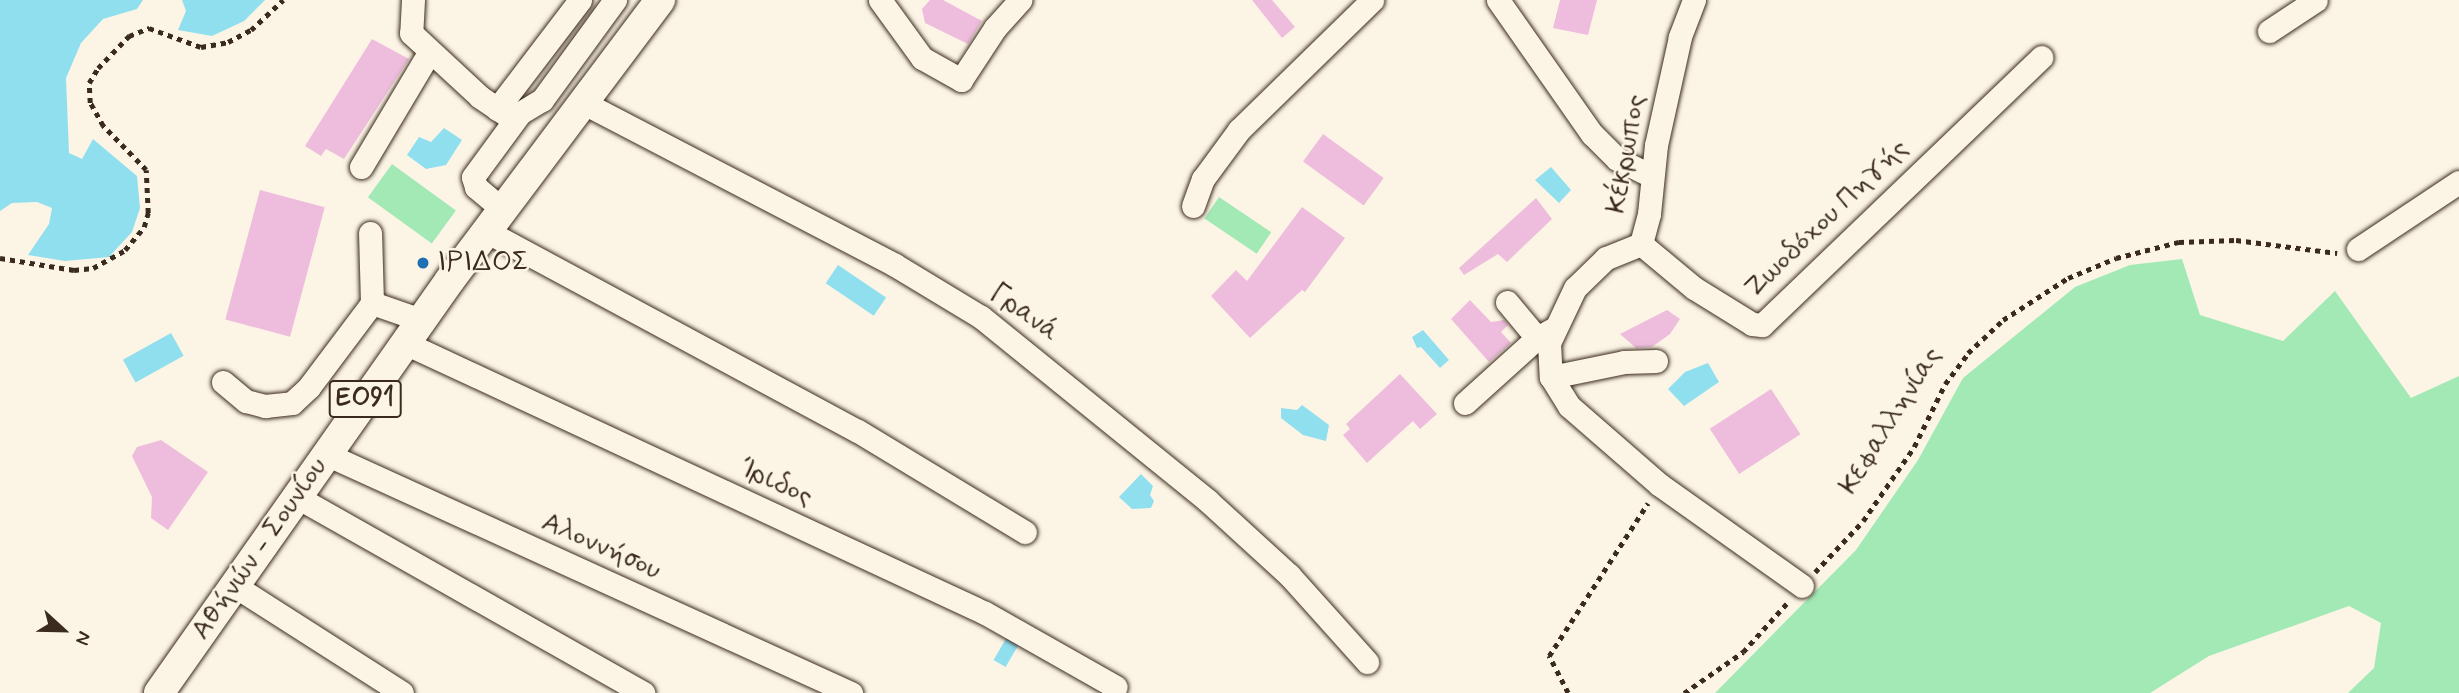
<!DOCTYPE html>
<html>
<head>
<meta charset="utf-8">
<style>
	body { margin:0 }
	#map { position:relative; width:2459px; height:693px; overflow:hidden; background:#fcf5e5; font-family:Mynerve,sans-serif }
	div>[style] { position:absolute }
	.green>* { inset:0; background:#a2e9b6; transform-origin:0 0 }
	.water>* { inset:0; background:#90dfef; transform-origin:0 0 }
	.building>* { inset:0; background:#eebddd; transform-origin:0 0 }
	.path>* { height:4.5px; margin-top:-2.25px; transform-origin:0; background:repeating-linear-gradient(90deg,#3b2a1e 0 5px,transparent 0 10px) }
	.roads { filter:drop-shadow(0 0 2px #3b2a1e) drop-shadow(0 0 2px #3b2a1e) }
	.minor>* { height:23px; margin:-11.5px; padding:0 11.5px; transform-origin:11.5px; border-radius:11.5px; background:#fcf5e5 }
	.major>* { height:30px; margin:-15px; padding:0 15px; transform-origin:15px; border-radius:15px; background:#fcf5e5 }
	.dots>* { width:19px; height:19px; translate:-50% -50%; box-sizing:border-box; border:4px solid #fcf5e5; border-radius:50% }
	span { translate:-50% -50%; white-space:nowrap; text-align:center; line-height:1.15; -webkit-text-stroke:5px #fcf5e5; paint-order:stroke }
	.shield-label span { padding:2px 5px; background:#fcf5e5; border:2px solid; border-radius:5px; -webkit-text-stroke-width:0 }
	.shield-label { font-size:26px; color:#3b2a1e; font-weight:700 }
	.street-label { font-size:28px; color:#3b2a1e }
	.poi-label { font-size:28px; color:#3b2a1e }
	.left { translate:0 -50%; text-align:left }
	.north { position:absolute; left:28px; top:595px; width:70px; height:70px; -webkit-text-stroke:5px #fcf5e5; paint-order:stroke; rotate:112deg; font-size:19px; font-weight:700; line-height:28px; text-align:center; color:#3b2a1e }
	.north::after { content:''; display:block; margin:auto; width:24px; height:32px; background:#3b2a1e; clip-path:polygon(50% 0,100% 100%,50% 72%,0 100%) }
</style>
</head>
<body>
<div id="map">
	<div class="green">
		<div style="left:392px;top:164px;width:79px;height:41px;rotate:36deg"></div>
		<div style="left:1219px;top:197px;width:63px;height:26px;rotate:34deg"></div>
		<div style="clip-path:polygon(2182px 259px,2200px 315px,2283px 341px,2335px 291px,2411px 398px,2459px 376px,2459px 693px,2348px 693px,2374px 668px,2381px 623px,2349px 606px,2209px 656px,2150px 693px,1715px 693px,1856px 550px,1918px 460px,1963px 378px,2075px 287px,2130px 265px)"></div>
	</div>
	<div class="water">
		<div style="clip-path:polygon(0 0,143px 0,137px 9px,103px 19px,81px 43px,66px 78px,69px 153px,82px 159px,93px 139px,137px 176px,140px 208px,132px 232px,109px 257px,65px 261px,28px 255px,49px 224px,52px 208px,37px 202px,12px 203px,0 211px)"></div>
		<div style="clip-path:polygon(182px 0,265px 0,244px 21px,212px 36px,178px 30px,186px 11px)"></div>
		<div style="clip-path:polygon(444px 128px,462px 140px,446px 165px,426px 169px,407px 155px,419px 137px,431px 142px)"></div>
		<div style="clip-path:polygon(1551px 167px,1571px 190px,1559px 203px,1535px 180px)"></div>
		<div style="left:838px;top:265px;width:58px;height:22px;rotate:34deg"></div>
		<div style="clip-path:polygon(1423px 330px,1449px 360px,1440px 368px,1421px 347px,1417px 348px,1412px 337px)"></div>
		<div style="left:171px;top:333px;width:26px;height:55px;rotate:61deg"></div>
		<div style="clip-path:polygon(1708px 363px,1719px 382px,1684px 406px,1668px 389px,1685px 372px)"></div>
		<div style="clip-path:polygon(1302px 405px,1329px 425px,1326px 441px,1303px 435px,1281px 418px,1281px 408px,1297px 410px)"></div>
		<div style="clip-path:polygon(1141px 474px,1153px 486px,1150px 495px,1154px 501px,1151px 508px,1132px 509px,1119px 497px)"></div>
		<div style="left:1008px;top:635px;width:14px;height:29px;rotate:30deg"></div>
	</div>
	<div class="building">
		<div style="clip-path:polygon(930px 0,943px 0,982px 21px,968px 44px,925px 23px,922px 9px)"></div>
		<div style="clip-path:polygon(1252px 0,1272px 0,1295px 27px,1282px 38px)"></div>
		<div style="clip-path:polygon(1560px 0,1597px 0,1588px 35px,1553px 28px)"></div>
		<div style="clip-path:polygon(372px 39px,409px 59px,344px 159px,326px 149px,321px 156px,305px 146px)"></div>
		<div style="left:1323px;top:134px;width:75px;height:34px;rotate:36deg"></div>
		<div style="left:260px;top:190px;width:67px;height:134px;rotate:15deg"></div>
		<div style="clip-path:polygon(1536px 198px,1552px 219px,1507px 262px,1498px 254px,1464px 275px,1459px 268px)"></div>
		<div style="clip-path:polygon(1302px 207px,1345px 238px,1305px 292px,1302px 290px,1250px 338px,1211px 296px,1236px 270px,1247px 281px)"></div>
		<div style="clip-path:polygon(1470px 300px,1491px 322px,1504px 320px,1508px 325px,1501px 332px,1511px 343px,1489px 362px,1451px 319px)"></div>
		<div style="clip-path:polygon(1667px 310px,1680px 319px,1670px 334px,1652px 347px,1636px 348px,1620px 334px)"></div>
		<div style="clip-path:polygon(1400px 374px,1437px 414px,1420px 429px,1413px 421px,1367px 463px,1343px 435px,1350px 429px,1346px 424px)"></div>
		<div style="left:1771px;top:389px;width:54px;height:73px;rotate:57deg"></div>
		<div style="clip-path:polygon(161px 440px,208px 472px,168px 530px,151px 518px,152px 497px,132px 456px,137px 447px)"></div>
	</div>
	<div class="path">
		<div style="left:0;top:258px;width:75px;rotate:9.2deg"></div>
		<div style="left:74px;top:270px;width:19px;rotate:-6deg"></div>
		<div style="left:93px;top:268px;width:37px;rotate:-29deg"></div>
		<div style="left:125px;top:250px;width:30px;rotate:-50deg"></div>
		<div style="left:144px;top:227px;width:15px;rotate:-74deg"></div>
		<div style="left:148px;top:213px;width:43px;rotate:-92.7deg"></div>
		<div style="left:146px;top:170px;width:62px;rotate:-134.3deg"></div>
		<div style="left:103px;top:126px;width:26px;rotate:-119deg"></div>
		<div style="left:90px;top:103px;width:20px;rotate:-93deg"></div>
		<div style="left:89px;top:83px;width:17px;rotate:-59deg"></div>
		<div style="left:98px;top:68px;width:45px;rotate:-45.9deg"></div>
		<div style="left:129px;top:36px;width:22px;rotate:-22deg"></div>
		<div style="left:149px;top:28px;width:55px;rotate:20.1deg"></div>
		<div style="left:201px;top:47px;width:27px;rotate:-10deg"></div>
		<div style="left:228px;top:42px;width:26px;rotate:-28deg"></div>
		<div style="left:251px;top:30px;width:44px;rotate:-43.2deg"></div>
		<div style="left:1815px;top:572px;width:70px;rotate:-46.7deg"></div>
		<div style="left:1863px;top:521px;width:90px;rotate:-55.4deg"></div>
		<div style="left:1914px;top:447px;width:70px;rotate:-63.8deg"></div>
		<div style="left:1945px;top:384px;width:39px;rotate:-53deg"></div>
		<div style="left:1968px;top:353px;width:48px;rotate:-43.3deg"></div>
		<div style="left:2003px;top:320px;width:77px;rotate:-32.9deg"></div>
		<div style="left:2068px;top:278px;width:52px;rotate:-22.6deg"></div>
		<div style="left:2116px;top:258px;width:65px;rotate:-14.3deg"></div>
		<div style="left:2179px;top:242px;width:57px;rotate:-2deg"></div>
		<div style="left:2236px;top:240px;width:102px;rotate:7.3deg"></div>
		<div style="left:1568px;top:693px;width:42px;rotate:-117.2deg"></div>
		<div style="left:1549px;top:656px;width:182px;rotate:-57.1deg"></div>
		<div style="left:1684px;top:693px;width:72px;rotate:-34.8deg"></div>
		<div style="left:1743px;top:652px;width:67px;rotate:-48deg"></div>
	</div>
	<div class="roads">
		<div class="minor">
			<div style="left:413px;top:0;width:33px;rotate:93deg"></div>
			<div style="left:411px;top:33px;width:94px;rotate:42.8deg"></div>
			<div style="left:480px;top:97px;width:41px;rotate:34.1deg"></div>
			<div style="left:880px;top:0;width:72px;rotate:54.1deg"></div>
			<div style="left:922px;top:58px;width:45px;rotate:29.4deg"></div>
			<div style="left:961px;top:80px;width:62px;rotate:-56.8deg"></div>
			<div style="left:995px;top:28px;width:38px;rotate:-48deg"></div>
			<div style="left:1498px;top:0;width:164px;rotate:55deg"></div>
			<div style="left:1592px;top:134px;width:35px;rotate:45deg"></div>
			<div style="left:1617px;top:159px;width:39px;rotate:26deg"></div>
			<div style="left:1694px;top:0;width:40px;rotate:111deg"></div>
			<div style="left:1680px;top:37px;width:111px;rotate:102.5deg"></div>
			<div style="left:1656px;top:145px;width:69px;rotate:95.8deg"></div>
			<div style="left:1649px;top:214px;width:31px;rotate:105deg"></div>
			<div style="left:1641px;top:244px;width:38px;rotate:158deg"></div>
			<div style="left:1606px;top:258px;width:43px;rotate:135.9deg"></div>
			<div style="left:1575px;top:288px;width:61px;rotate:115.3deg"></div>
			<div style="left:1549px;top:343px;width:34px;rotate:87deg"></div>
			<div style="left:1551px;top:377px;width:34px;rotate:58deg"></div>
			<div style="left:1569px;top:406px;width:121px;rotate:41deg"></div>
			<div style="left:1660px;top:485px;width:174px;rotate:35.4deg"></div>
			<div style="left:2269px;top:31px;width:56px;rotate:-33.4deg"></div>
			<div style="left:582px;top:102px;width:353px;rotate:27.5deg"></div>
			<div style="left:895px;top:265px;width:100px;rotate:31.2deg"></div>
			<div style="left:981px;top:317px;width:292px;rotate:39deg"></div>
			<div style="left:1208px;top:501px;width:110px;rotate:42.4deg"></div>
			<div style="left:1289px;top:575px;width:117px;rotate:48.1deg"></div>
			<div style="left:497px;top:109px;width:137px;rotate:-52.7deg"></div>
			<div style="left:361px;top:167px;width:133px;rotate:-59.2deg"></div>
			<div style="left:1193px;top:206px;width:29px;rotate:-70deg"></div>
			<div style="left:1203px;top:179px;width:61px;rotate:-53.7deg"></div>
			<div style="left:1239px;top:130px;width:186px;rotate:-44.3deg"></div>
			<div style="left:502px;top:209px;width:34px;rotate:-140deg"></div>
			<div style="left:476px;top:187px;width:10px;rotate:-107deg"></div>
			<div style="left:473px;top:177px;width:79px;rotate:-53.7deg"></div>
			<div style="left:520px;top:113px;width:26px;rotate:-31deg"></div>
			<div style="left:542px;top:100px;width:124px;rotate:-53.9deg"></div>
			<div style="left:486px;top:231px;width:422px;rotate:28.3deg"></div>
			<div style="left:858px;top:431px;width:195px;rotate:31.2deg"></div>
			<div style="left:1641px;top:244px;width:69px;rotate:39.7deg"></div>
			<div style="left:1694px;top:288px;width:68px;rotate:31.8deg"></div>
			<div style="left:1752px;top:324px;width:10px;rotate:6deg"></div>
			<div style="left:1762px;top:325px;width:387px;rotate:-43.8deg"></div>
			<div style="left:2358px;top:249px;width:121px;rotate:-33.6deg"></div>
			<div style="left:1507px;top:302px;width:47px;rotate:50.2deg"></div>
			<div style="left:372px;top:303px;width:52px;rotate:19.1deg"></div>
			<div style="left:405px;top:343px;width:640px;rotate:24.96deg"></div>
			<div style="left:985px;top:613px;width:150px;rotate:29.5deg"></div>
			<div style="left:1551px;top:377px;width:75px;rotate:-11.6deg"></div>
			<div style="left:1624px;top:362px;width:32px;rotate:-2deg"></div>
			<div style="left:223px;top:382px;width:30px;rotate:40deg"></div>
			<div style="left:246px;top:401px;width:20px;rotate:15deg"></div>
			<div style="left:265px;top:406px;width:27px;rotate:-6deg"></div>
			<div style="left:292px;top:403px;width:23px;rotate:-43deg"></div>
			<div style="left:309px;top:387px;width:105px;rotate:-53.1deg"></div>
			<div style="left:372px;top:303px;width:70px;rotate:-91.6deg"></div>
			<div style="left:1465px;top:403px;width:97px;rotate:-42.1deg"></div>
			<div style="left:1537px;top:338px;width:21px;rotate:-29deg"></div>
			<div style="left:326px;top:454px;width:577px;rotate:24.48deg"></div>
			<div style="left:297px;top:497px;width:398px;rotate:29.5deg"></div>
			<div style="left:235px;top:586px;width:198px;rotate:32.6deg"></div>
		</div>
		<div class="major">
			<div style="left:159px;top:693px;width:505px;rotate:-54.83deg"></div>
			<div style="left:450px;top:280px;width:350px;rotate:-53.1deg"></div>
		</div>
	</div>
	<div class="dots">
		<div style="left:423px;top:263px;background:#1f6fb2"></div>
	</div>
	<div class="shield-label">
		<span style="left:365px;top:399px">ΕΟ91</span>
	</div>
	<div class="street-label">
		<span style="left:1627px;top:154px;rotate:-80deg">Κέκρωπος</span>
		<span style="left:1827px;top:219px;rotate:-44deg">Ζωοδόχου Πηγής</span>
		<span style="left:1024px;top:313px;rotate:36deg">Γρανά</span>
		<span style="left:1891px;top:421px;rotate:-58deg">Κεφαλληνίας</span>
		<span style="left:776px;top:483px;rotate:25deg">Ίριδος</span>
		<span style="left:601px;top:547px;rotate:24deg">Αλοννήσου</span>
		<span style="left:260px;top:549px;rotate:-55deg">Αθήνών - Σουνίου</span>
	</div>
	<div class="poi-label">
		<span class="left" style="left:437px;top:263px">ΙΡΙΔΟΣ</span>
	</div>
	<div class="north">N</div>
</div>
</body>
</html>
